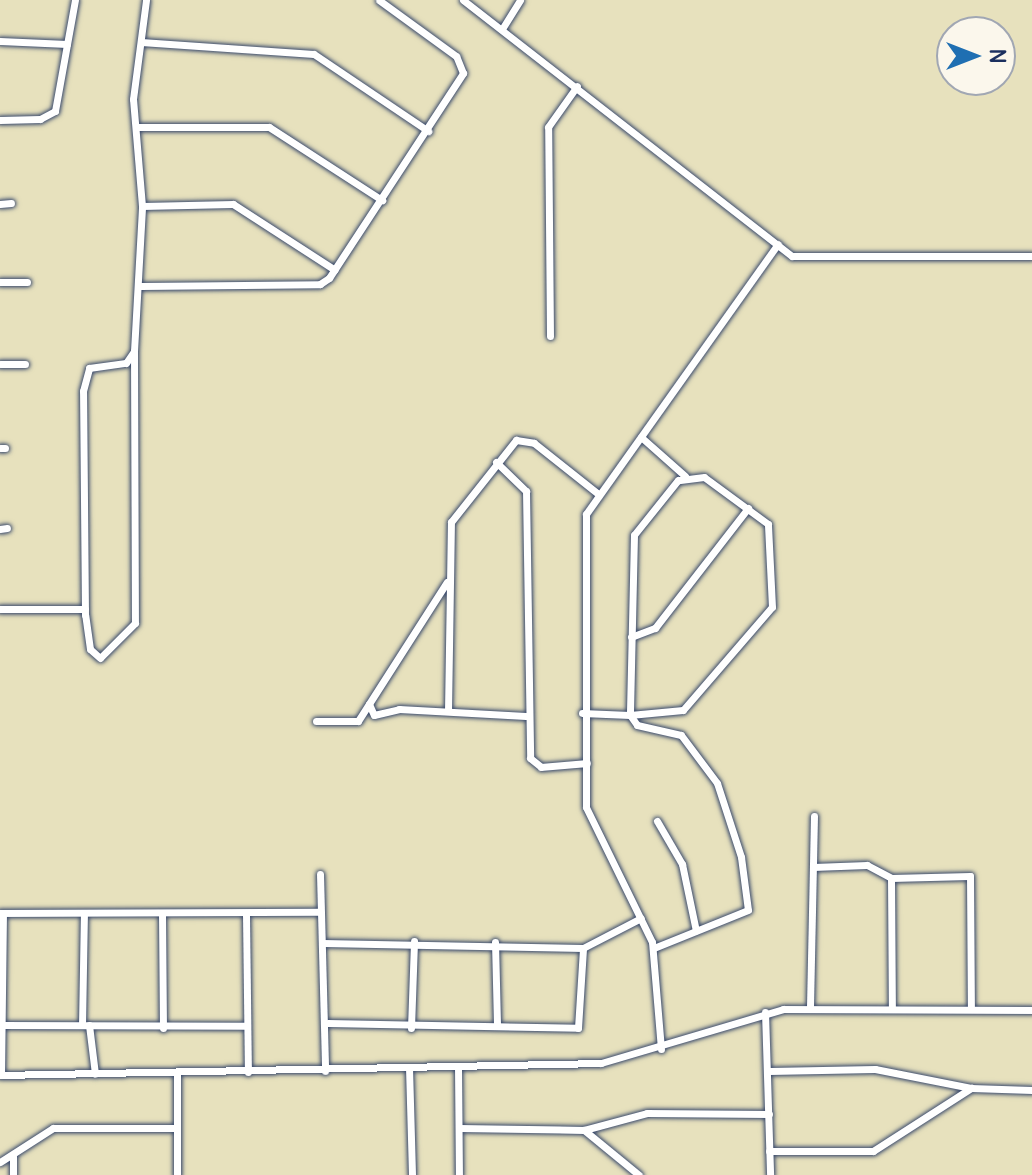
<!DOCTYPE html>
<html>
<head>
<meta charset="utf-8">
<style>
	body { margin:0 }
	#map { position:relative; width:1032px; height:1175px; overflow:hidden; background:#e7e1bd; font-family:Delius,sans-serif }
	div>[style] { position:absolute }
	.roads { filter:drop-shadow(0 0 2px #3a4a6c) drop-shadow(0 0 2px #3a4a6c) }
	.minor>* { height:7px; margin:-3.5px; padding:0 3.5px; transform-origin:3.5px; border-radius:3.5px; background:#fff }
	span { translate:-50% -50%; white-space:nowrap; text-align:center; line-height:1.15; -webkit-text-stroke:7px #fbf7ec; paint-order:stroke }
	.north { position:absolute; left:936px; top:16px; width:80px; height:80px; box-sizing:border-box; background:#fbf7ec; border:2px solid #a1a7b3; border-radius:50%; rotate:90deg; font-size:22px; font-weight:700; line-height:32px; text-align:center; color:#1b2f5e }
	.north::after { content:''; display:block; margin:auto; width:28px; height:36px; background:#1f6fb2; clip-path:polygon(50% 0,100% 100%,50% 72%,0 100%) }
</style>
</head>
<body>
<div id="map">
	<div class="roads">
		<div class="minor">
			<div style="left:463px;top:0;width:417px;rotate:37.9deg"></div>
			<div style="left:792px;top:256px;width:240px"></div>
			<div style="left:502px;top:29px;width:34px;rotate:-58deg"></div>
			<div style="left:0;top:41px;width:67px;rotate:2.6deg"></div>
			<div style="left:141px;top:42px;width:173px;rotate:4deg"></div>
			<div style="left:314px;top:54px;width:138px;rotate:34deg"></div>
			<div style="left:0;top:120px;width:40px;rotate:-1.4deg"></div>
			<div style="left:40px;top:119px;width:17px;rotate:-28deg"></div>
			<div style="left:55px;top:111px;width:113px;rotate:-79.8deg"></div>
			<div style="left:138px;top:127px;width:131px"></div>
			<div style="left:269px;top:127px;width:135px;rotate:32.9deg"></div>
			<div style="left:0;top:204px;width:11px;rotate:-5deg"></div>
			<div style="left:142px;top:206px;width:91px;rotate:-1.3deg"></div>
			<div style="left:233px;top:204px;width:121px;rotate:32.9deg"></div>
			<div style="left:0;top:282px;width:27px"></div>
			<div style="left:141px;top:286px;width:179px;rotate:-0.6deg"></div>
			<div style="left:320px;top:284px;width:11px;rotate:-34deg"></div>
			<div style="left:329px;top:278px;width:245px;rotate:-56.8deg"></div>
			<div style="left:463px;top:73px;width:18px;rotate:-112deg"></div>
			<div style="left:456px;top:56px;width:95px;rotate:-144deg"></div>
			<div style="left:550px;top:336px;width:209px;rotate:-90.5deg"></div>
			<div style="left:548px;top:127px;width:50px;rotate:-54.7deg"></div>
			<div style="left:134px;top:351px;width:272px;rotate:89.8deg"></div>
			<div style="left:135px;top:623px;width:49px;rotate:135deg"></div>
			<div style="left:100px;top:658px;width:13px;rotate:-138deg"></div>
			<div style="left:90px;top:649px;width:34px;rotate:-98deg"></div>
			<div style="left:85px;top:615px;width:224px;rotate:-90.5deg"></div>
			<div style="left:83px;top:391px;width:24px;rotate:-75deg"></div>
			<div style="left:89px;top:368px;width:37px;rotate:-8deg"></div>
			<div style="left:126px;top:363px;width:14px;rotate:-56deg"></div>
			<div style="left:134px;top:351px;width:145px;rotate:-86.8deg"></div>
			<div style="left:142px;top:206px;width:107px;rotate:-94.8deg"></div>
			<div style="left:133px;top:99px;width:100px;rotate:-82.5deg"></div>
			<div style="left:0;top:364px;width:25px"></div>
			<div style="left:641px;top:437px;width:59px;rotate:41.6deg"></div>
			<div style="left:0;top:448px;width:5px"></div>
			<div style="left:496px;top:462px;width:42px;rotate:44deg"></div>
			<div style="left:526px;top:491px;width:267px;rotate:89.1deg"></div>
			<div style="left:530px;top:758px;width:14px;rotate:39deg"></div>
			<div style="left:541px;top:767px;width:46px;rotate:-5deg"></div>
			<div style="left:0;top:529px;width:7px;rotate:-8deg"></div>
			<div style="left:0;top:609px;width:85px"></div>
			<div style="left:631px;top:637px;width:26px;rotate:-21deg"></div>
			<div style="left:655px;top:628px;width:152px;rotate:-52.2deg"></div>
			<div style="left:369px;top:704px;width:12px;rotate:66deg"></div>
			<div style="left:374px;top:715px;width:26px;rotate:-13deg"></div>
			<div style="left:399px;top:709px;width:127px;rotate:3.2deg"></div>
			<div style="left:448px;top:711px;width:189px;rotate:-89.1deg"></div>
			<div style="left:451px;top:522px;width:105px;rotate:-51.6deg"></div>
			<div style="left:516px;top:440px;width:18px;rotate:9deg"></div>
			<div style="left:534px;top:443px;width:80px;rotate:38.4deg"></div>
			<div style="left:582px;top:713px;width:48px;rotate:2.4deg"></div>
			<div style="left:630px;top:715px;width:53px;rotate:-5.4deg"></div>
			<div style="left:683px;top:710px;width:136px;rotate:-49.2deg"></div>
			<div style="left:772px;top:607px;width:83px;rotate:-92.8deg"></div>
			<div style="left:768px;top:524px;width:79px;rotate:-143.7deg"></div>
			<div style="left:704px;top:477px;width:26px;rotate:173deg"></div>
			<div style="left:678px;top:480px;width:70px;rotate:128.7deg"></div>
			<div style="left:634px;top:535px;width:177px;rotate:91.3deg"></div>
			<div style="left:630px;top:715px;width:12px;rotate:55deg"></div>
			<div style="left:637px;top:725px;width:45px;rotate:12.8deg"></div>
			<div style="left:681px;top:735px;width:60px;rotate:53.1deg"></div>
			<div style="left:717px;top:783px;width:78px;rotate:72deg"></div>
			<div style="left:741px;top:857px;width:53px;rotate:82.5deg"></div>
			<div style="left:748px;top:910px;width:101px;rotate:158deg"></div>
			<div style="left:316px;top:721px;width:42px"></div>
			<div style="left:358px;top:721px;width:165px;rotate:-57.4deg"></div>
			<div style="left:657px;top:821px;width:50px;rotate:59.8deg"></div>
			<div style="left:682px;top:864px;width:68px;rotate:78.2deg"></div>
			<div style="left:813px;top:867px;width:54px;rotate:-2.1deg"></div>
			<div style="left:867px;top:865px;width:27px;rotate:28deg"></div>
			<div style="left:891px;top:878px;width:79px;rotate:-1.5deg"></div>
			<div style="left:970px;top:876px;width:133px;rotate:89.6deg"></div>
			<div style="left:320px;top:874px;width:197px;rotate:88.5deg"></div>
			<div style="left:891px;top:878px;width:131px;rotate:89.6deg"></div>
			<div style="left:0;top:913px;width:320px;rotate:-0.2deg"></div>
			<div style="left:162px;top:914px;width:114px;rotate:89.5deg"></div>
			<div style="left:246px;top:914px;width:158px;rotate:89.3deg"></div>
			<div style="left:495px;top:942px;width:84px;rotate:88.6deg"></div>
			<div style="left:323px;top:943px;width:260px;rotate:1.1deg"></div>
			<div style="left:583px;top:948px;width:65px;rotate:-27.3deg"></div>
			<div style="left:810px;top:1007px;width:191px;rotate:-88.8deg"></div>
			<div style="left:765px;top:1012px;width:163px;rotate:88.2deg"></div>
			<div style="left:328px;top:1023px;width:250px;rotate:1.1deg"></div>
			<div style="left:578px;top:1028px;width:80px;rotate:-86.4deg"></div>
			<div style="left:2px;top:1025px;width:245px;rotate:0.2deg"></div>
			<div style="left:82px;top:1025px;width:111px;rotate:-89deg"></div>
			<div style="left:89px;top:1025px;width:49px;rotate:83deg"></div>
			<div style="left:411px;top:1028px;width:87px;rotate:-88deg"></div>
			<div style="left:661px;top:1049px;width:107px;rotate:-94.8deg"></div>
			<div style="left:652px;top:942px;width:150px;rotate:-116.1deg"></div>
			<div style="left:586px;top:807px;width:293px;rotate:-90deg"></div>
			<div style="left:586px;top:514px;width:331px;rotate:-54.6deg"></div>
			<div style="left:458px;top:1066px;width:109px;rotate:89.5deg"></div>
			<div style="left:409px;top:1067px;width:108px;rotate:88.4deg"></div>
			<div style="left:769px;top:1071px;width:106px;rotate:-1.1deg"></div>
			<div style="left:875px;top:1069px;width:98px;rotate:11.2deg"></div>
			<div style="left:971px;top:1088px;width:61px;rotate:1.9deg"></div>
			<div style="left:177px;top:1073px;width:102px;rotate:90deg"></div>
			<div style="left:0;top:1075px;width:601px;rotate:-1.14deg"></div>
			<div style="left:601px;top:1063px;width:190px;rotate:-16.5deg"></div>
			<div style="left:783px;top:1009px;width:249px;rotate:0.2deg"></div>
			<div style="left:1px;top:1075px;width:161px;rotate:-89.3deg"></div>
			<div style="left:459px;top:1128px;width:125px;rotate:0.9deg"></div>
			<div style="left:584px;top:1130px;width:65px;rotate:-15.1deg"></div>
			<div style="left:647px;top:1113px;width:122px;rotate:0.5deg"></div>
			<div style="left:584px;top:1130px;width:71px;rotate:39.3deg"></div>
			<div style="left:769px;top:1151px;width:104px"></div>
			<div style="left:873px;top:1151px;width:117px;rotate:-32.7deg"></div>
			<div style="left:13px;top:1156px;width:19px;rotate:90deg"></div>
			<div style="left:0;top:1162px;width:63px;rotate:-32.7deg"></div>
			<div style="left:53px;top:1128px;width:124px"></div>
		</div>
	</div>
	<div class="north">N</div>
</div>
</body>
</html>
